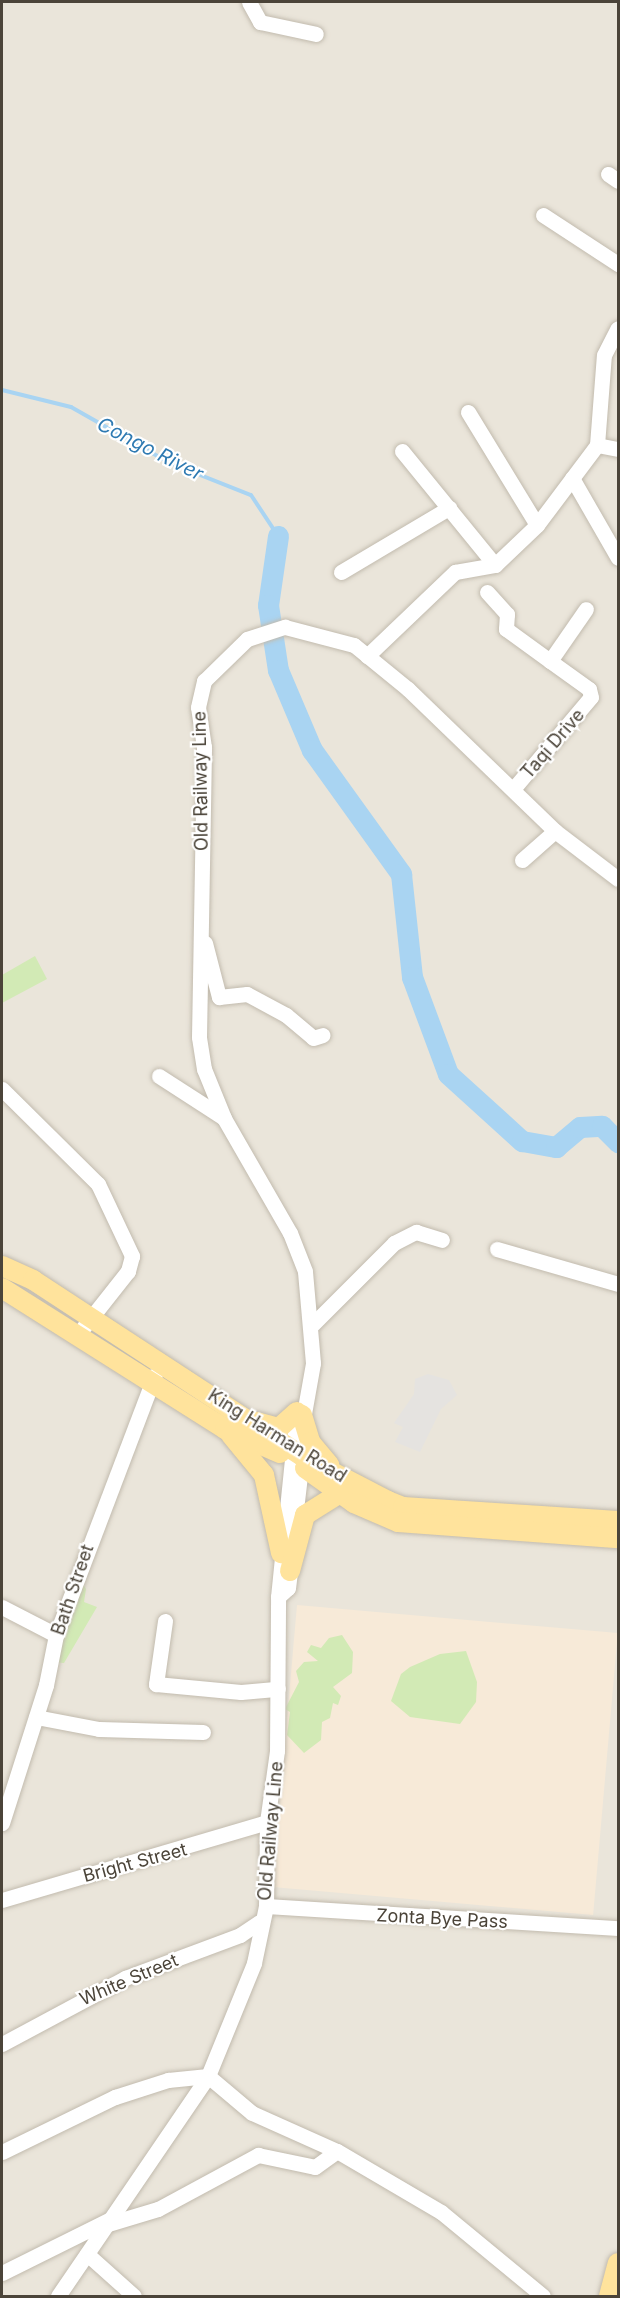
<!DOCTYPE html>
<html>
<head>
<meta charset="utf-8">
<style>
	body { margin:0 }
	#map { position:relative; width:620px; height:2298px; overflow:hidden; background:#f6f3ec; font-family:Inter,sans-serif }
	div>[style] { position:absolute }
	.residential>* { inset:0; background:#eae5da; transform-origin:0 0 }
	.commercial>* { inset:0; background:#f7ead8; transform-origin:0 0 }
	.green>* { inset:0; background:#d2eab5 }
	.parking>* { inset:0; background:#e5e3e0 }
	.stream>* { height:4px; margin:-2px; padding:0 2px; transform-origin:2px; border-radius:2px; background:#a9d4f2 }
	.river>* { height:21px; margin:-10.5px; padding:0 10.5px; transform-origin:10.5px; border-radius:10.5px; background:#a9d4f2 }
	.roads { filter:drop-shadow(0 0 2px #c2bbae) drop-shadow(0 0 2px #c2bbae) }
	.minor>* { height:15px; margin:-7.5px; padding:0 7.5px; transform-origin:7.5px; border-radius:7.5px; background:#fff }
	.major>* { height:20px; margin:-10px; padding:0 10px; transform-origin:10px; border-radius:10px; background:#ffe39c }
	span { translate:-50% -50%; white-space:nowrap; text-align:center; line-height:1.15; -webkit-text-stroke:4.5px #fff; paint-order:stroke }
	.street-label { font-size:18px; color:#4b4439 }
	.water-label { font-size:20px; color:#2e7ab2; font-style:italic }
	.frame { position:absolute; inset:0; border:3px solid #4b4439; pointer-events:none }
</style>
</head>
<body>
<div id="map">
	<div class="residential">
		<div style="left:2px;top:2px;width:616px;height:2294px"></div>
	</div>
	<div class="commercial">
		<div style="left:297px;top:1605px;width:322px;height:283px;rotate:5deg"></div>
	</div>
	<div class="green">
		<div style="clip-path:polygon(35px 956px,47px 979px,2px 1003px,2px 975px)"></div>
		<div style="clip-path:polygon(81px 1580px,86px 1589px,84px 1602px,97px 1607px,64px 1663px,51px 1662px)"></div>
		<div style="clip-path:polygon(342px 1635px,353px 1652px,352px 1673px,333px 1687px,341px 1696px,338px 1705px,333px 1703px,330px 1718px,322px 1722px,321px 1740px,304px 1753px,287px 1735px,290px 1712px,285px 1709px,299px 1682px,296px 1671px,304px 1662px,318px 1661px,307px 1652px,311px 1645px,321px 1648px,329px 1638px)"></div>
		<div style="clip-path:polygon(466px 1651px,477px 1682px,476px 1702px,460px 1724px,410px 1717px,391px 1701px,401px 1674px,410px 1667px,440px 1654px)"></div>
	</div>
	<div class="parking">
		<div style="clip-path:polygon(428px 1374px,449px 1380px,457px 1395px,441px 1409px,420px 1452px,395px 1442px,403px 1427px,394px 1423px,414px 1394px,415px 1379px)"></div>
	</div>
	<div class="stream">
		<div style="left:2px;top:390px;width:71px;rotate:13.8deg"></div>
		<div style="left:71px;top:407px;width:114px;rotate:29.5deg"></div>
		<div style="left:170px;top:463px;width:87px;rotate:21.6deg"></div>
		<div style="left:251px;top:495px;width:49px;rotate:56.6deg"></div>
	</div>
	<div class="river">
		<div style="left:278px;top:536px;width:70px;rotate:98.2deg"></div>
		<div style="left:268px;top:605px;width:66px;rotate:81.3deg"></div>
		<div style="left:278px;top:670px;width:87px;rotate:67deg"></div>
		<div style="left:312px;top:750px;width:153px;rotate:54.3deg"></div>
		<div style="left:401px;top:874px;width:104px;rotate:83.9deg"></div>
		<div style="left:412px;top:977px;width:103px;rotate:69.6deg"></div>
		<div style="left:448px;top:1074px;width:100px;rotate:42.2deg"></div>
		<div style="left:522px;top:1141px;width:35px;rotate:10deg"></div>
		<div style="left:556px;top:1147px;width:31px;rotate:-40deg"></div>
		<div style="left:580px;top:1127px;width:22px;rotate:-3deg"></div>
		<div style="left:602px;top:1126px;width:23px;rotate:45deg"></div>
	</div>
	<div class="roads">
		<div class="minor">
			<div style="left:249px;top:2px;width:23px;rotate:61deg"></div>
			<div style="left:260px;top:22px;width:57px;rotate:12.1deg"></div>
			<div style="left:608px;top:174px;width:12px;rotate:35deg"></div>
			<div style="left:543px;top:215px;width:90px;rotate:33.2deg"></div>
			<div style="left:468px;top:412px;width:132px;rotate:58.6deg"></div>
			<div style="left:597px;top:445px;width:21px;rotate:11deg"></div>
			<div style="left:402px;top:451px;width:147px;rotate:50.8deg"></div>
			<div style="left:572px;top:478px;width:92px;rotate:60.1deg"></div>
			<div style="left:341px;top:572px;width:126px;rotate:-30.7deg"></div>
			<div style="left:487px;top:592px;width:30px;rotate:48deg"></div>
			<div style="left:507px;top:614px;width:15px;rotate:94deg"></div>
			<div style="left:506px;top:629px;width:54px;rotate:36deg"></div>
			<div style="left:367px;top:656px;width:122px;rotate:-43.7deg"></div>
			<div style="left:455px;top:572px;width:41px;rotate:-9.9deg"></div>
			<div style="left:495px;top:565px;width:58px;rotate:-43.6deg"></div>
			<div style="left:537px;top:525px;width:100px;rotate:-53.1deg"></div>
			<div style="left:597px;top:445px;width:90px;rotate:-85.6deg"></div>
			<div style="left:604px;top:355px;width:30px;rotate:-63deg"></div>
			<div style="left:514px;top:788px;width:119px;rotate:-49.8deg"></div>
			<div style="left:591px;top:697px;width:8px;rotate:-104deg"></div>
			<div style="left:589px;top:689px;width:48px;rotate:-144.3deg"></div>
			<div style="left:550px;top:661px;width:63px;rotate:-55.3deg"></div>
			<div style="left:522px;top:860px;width:44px;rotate:-41.3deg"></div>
			<div style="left:205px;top:943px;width:56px;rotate:75.5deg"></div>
			<div style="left:219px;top:997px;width:28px;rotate:-6deg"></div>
			<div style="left:247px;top:994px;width:44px;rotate:28.3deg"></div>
			<div style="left:286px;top:1015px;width:35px;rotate:40deg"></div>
			<div style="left:313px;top:1038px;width:10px;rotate:-17deg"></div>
			<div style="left:159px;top:1076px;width:77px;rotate:32.9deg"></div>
			<div style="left:2px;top:1089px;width:135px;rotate:44.7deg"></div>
			<div style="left:98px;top:1184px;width:80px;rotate:64.7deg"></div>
			<div style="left:132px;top:1256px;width:16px;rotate:105deg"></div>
			<div style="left:128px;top:1271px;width:79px;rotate:128.3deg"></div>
			<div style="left:497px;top:1249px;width:126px;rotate:16.1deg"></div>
			<div style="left:313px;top:1324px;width:115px;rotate:-45deg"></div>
			<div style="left:394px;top:1243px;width:25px;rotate:-27deg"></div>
			<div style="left:416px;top:1232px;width:27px;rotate:17deg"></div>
			<div style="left:302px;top:1425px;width:63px;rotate:-79.9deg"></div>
			<div style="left:313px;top:1363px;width:92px;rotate:-95deg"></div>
			<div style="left:305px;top:1271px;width:41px;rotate:-111.5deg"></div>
			<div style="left:290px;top:1233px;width:133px;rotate:-119.9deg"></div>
			<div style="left:224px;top:1118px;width:53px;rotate:-112.2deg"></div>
			<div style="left:204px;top:1069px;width:32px;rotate:-99deg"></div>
			<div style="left:199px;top:1037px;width:290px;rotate:-89deg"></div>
			<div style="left:204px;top:747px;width:40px;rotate:-98.5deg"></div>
			<div style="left:198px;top:707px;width:27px;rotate:-77deg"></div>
			<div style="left:204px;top:681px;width:60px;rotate:-44.3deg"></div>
			<div style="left:247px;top:639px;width:40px;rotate:-18deg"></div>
			<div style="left:285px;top:627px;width:71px;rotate:14.6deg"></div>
			<div style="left:354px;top:645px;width:70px;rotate:39.2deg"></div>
			<div style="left:408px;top:689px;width:204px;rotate:44deg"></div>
			<div style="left:555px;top:831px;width:79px;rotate:37.3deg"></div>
			<div style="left:293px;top:1535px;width:78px;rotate:-83.3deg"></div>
			<div style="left:278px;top:1597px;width:13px;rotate:-42deg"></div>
			<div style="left:288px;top:1588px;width:26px;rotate:-83deg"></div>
			<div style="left:2px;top:1607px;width:61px;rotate:27.4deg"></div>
			<div style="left:165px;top:1621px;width:64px;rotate:98.1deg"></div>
			<div style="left:156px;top:1684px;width:85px;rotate:5.4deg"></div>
			<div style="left:241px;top:1692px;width:37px;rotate:-5deg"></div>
			<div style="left:36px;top:1717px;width:64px;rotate:10.8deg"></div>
			<div style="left:99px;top:1729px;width:104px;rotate:1.7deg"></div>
			<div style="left:2px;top:1823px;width:145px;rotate:-72.3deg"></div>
			<div style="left:46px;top:1685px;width:51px;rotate:-78.7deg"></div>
			<div style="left:56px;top:1635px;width:278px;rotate:-69.2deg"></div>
			<div style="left:2px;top:1900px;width:276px;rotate:-16.4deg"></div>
			<div style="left:266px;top:1906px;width:353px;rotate:3.6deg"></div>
			<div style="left:2px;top:2044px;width:140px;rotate:-28.2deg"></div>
			<div style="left:125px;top:1978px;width:123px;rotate:-20.5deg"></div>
			<div style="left:240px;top:1935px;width:23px;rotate:-34deg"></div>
			<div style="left:2px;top:2152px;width:126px;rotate:-26deg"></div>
			<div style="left:115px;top:2097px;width:56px;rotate:-17.8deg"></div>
			<div style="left:168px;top:2080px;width:40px;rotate:-5.7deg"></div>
			<div style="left:208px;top:2076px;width:57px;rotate:40.1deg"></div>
			<div style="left:252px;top:2113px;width:93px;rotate:24.1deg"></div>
			<div style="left:337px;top:2151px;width:121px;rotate:30.4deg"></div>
			<div style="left:441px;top:2212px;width:132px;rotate:39.5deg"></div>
			<div style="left:108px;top:2224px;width:52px;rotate:-16.7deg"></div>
			<div style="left:158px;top:2209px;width:114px;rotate:-28.4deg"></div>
			<div style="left:258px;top:2155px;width:58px;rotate:11.9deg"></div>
			<div style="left:315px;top:2167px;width:27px;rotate:-36deg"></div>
			<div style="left:87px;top:2254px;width:63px;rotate:41.8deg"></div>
			<div style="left:2px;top:2273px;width:119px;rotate:-26.4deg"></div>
			<div style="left:58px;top:2296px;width:266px;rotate:-55.7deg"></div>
			<div style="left:208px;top:2076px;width:122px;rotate:-67.8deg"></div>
			<div style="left:254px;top:1963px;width:58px;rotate:-78.1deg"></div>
			<div style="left:266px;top:1906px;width:84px;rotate:-89.3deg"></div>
			<div style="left:267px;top:1822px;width:72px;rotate:-82deg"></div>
			<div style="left:277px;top:1751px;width:154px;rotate:-89.6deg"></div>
			<div style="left:278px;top:1597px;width:187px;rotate:-84.2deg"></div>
		</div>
		<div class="major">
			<div style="left:2px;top:1266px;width:34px;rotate:24deg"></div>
			<div style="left:33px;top:1280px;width:323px;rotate:33.2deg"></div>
			<div style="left:303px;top:1457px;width:96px;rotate:27.4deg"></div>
			<div style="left:388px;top:1501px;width:16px;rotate:22deg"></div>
			<div style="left:403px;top:1507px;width:215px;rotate:3.7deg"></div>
			<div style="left:2px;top:1288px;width:264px;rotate:32.3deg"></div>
			<div style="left:225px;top:1429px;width:60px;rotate:23.6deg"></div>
			<div style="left:302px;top:1415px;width:28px;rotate:73deg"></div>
			<div style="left:310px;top:1442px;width:30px;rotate:50deg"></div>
			<div style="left:256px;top:1422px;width:24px;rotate:15deg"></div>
			<div style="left:279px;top:1428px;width:24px;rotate:-42deg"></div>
			<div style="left:231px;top:1435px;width:52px;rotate:50.5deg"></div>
			<div style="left:264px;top:1475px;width:80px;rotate:77.7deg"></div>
			<div style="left:305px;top:1468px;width:60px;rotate:35.5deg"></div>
			<div style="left:354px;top:1503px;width:48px;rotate:23.4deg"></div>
			<div style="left:398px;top:1522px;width:221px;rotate:4.2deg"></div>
			<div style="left:290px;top:1571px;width:58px;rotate:-75deg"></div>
			<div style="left:305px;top:1515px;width:40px;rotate:-32deg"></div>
			<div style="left:609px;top:2296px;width:34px;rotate:-75deg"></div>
		</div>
	</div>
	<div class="street-label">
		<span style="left:553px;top:744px;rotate:-49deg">Taqi Drive</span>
		<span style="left:201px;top:781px;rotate:-91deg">Old Railway Line</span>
		<span style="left:277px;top:1436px;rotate:32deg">King Harman Road</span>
		<span style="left:73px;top:1590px;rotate:-71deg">Bath Street</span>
		<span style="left:271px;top:1831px;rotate:-85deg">Old Railway Line</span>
		<span style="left:135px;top:1863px;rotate:-15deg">Bright Street</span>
		<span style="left:442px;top:1919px;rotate:3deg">Zonta Bye Pass</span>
		<span style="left:129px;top:1980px;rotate:-23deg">White Street</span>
	</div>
	<div class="water-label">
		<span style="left:150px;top:449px;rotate:27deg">Congo River</span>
	</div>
	<div class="frame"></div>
</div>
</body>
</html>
